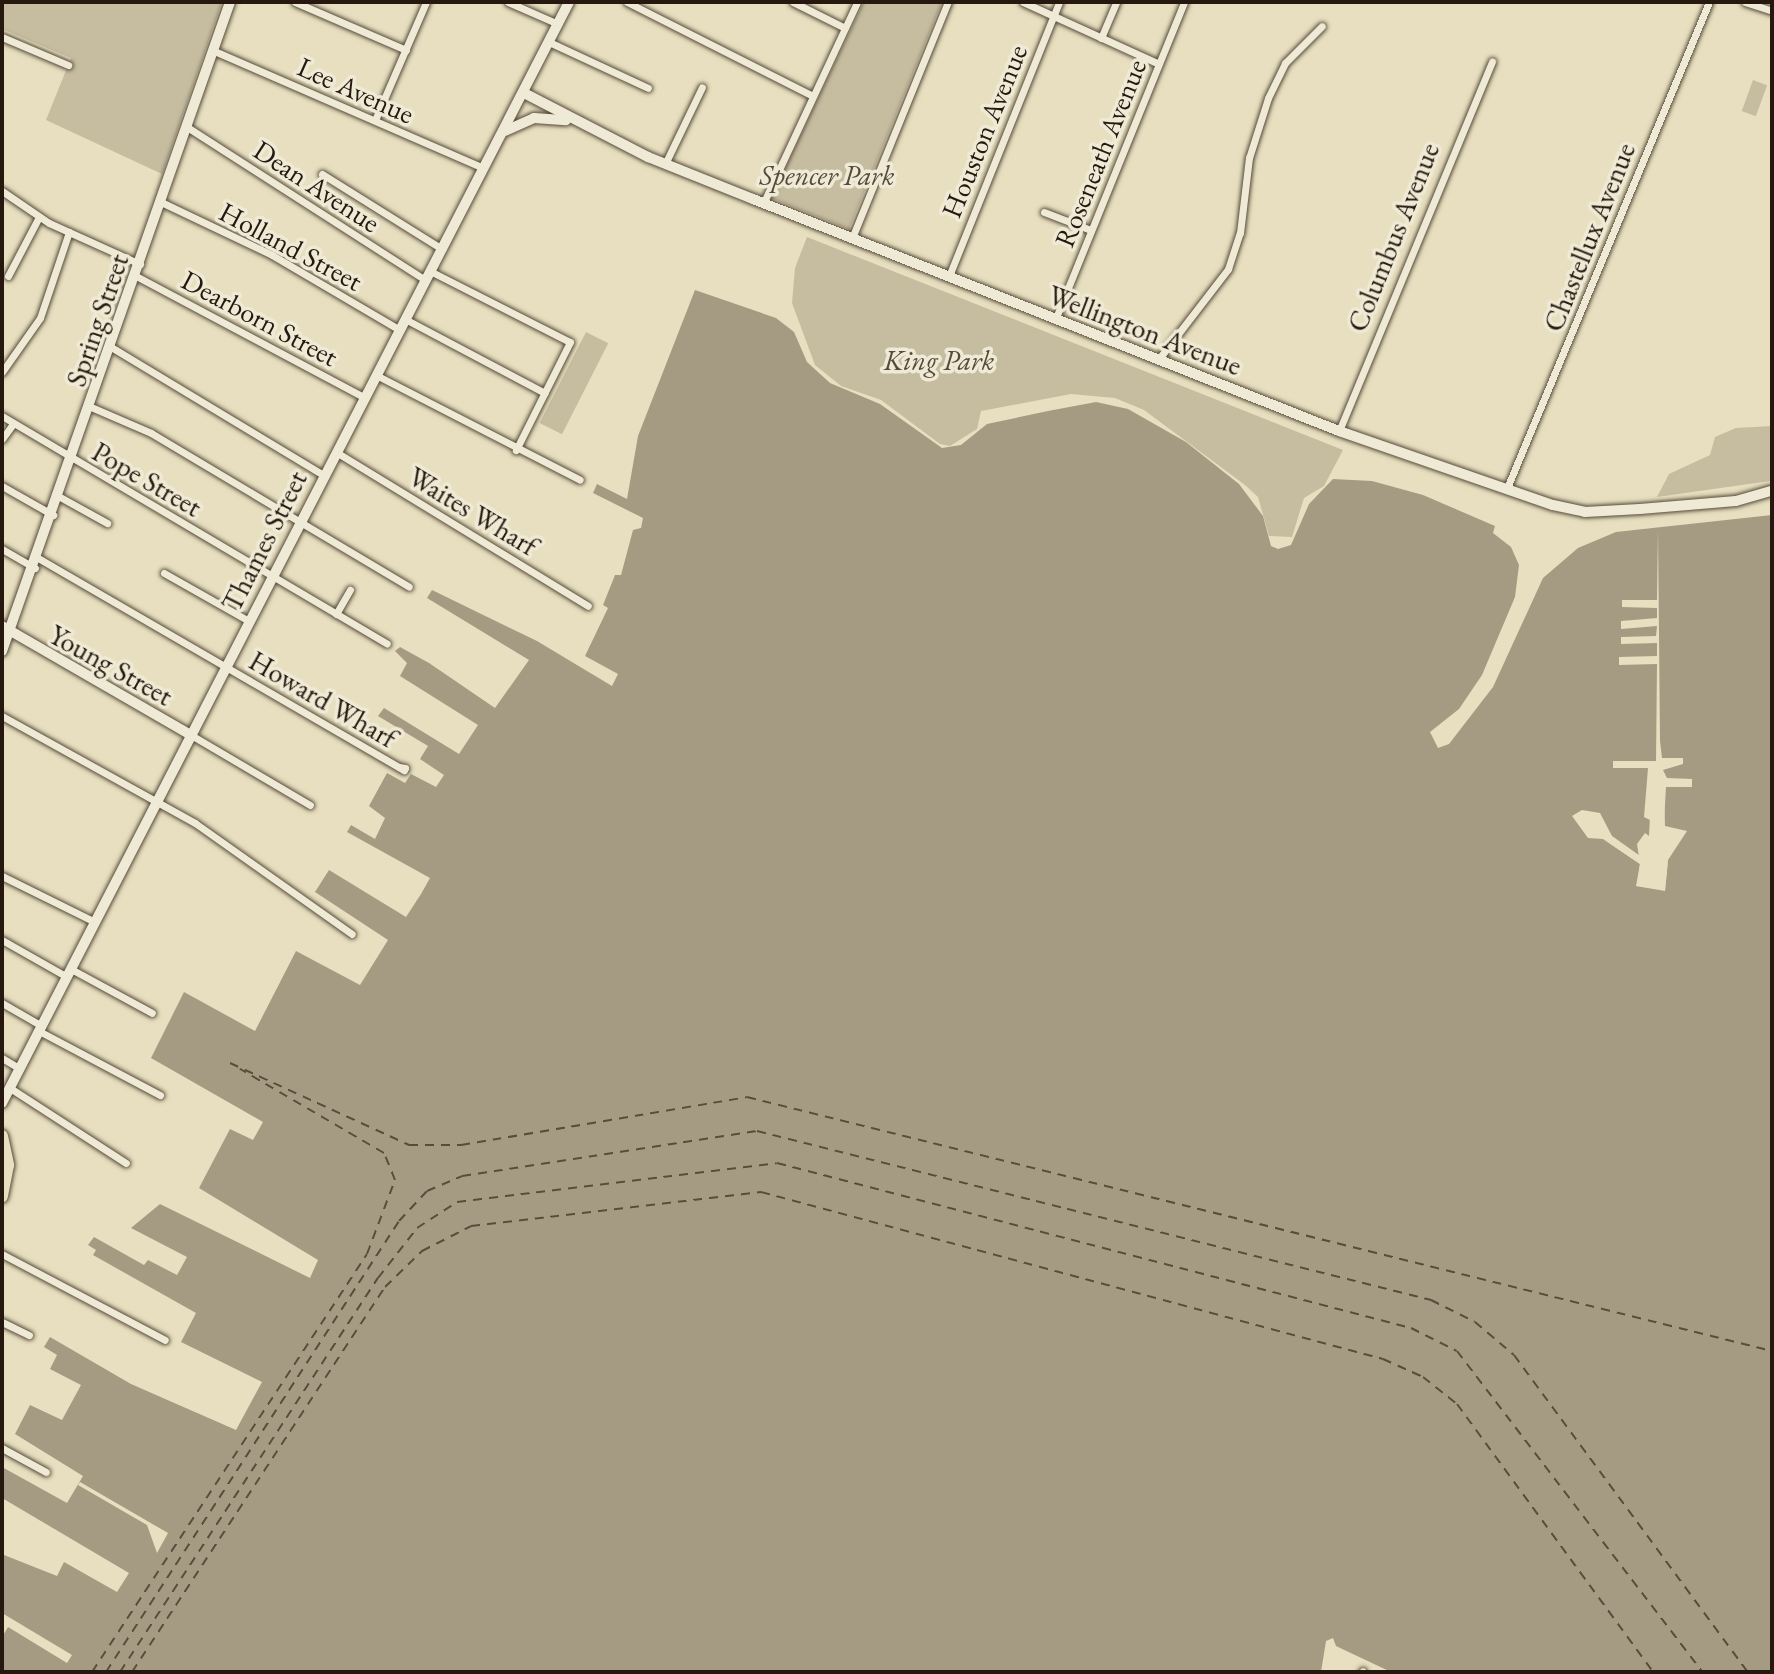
<!DOCTYPE html>
<html>
<head>
<meta charset="utf-8">
<style>
	body { margin:0 }
	#map { position:relative; width:1774px; height:1674px; overflow:hidden; background:#e7dfbf; font-family:"EB Garamond",serif }
	div>[style] { position:absolute }
	.green>* { inset:0; background:#c6bda1; transform-origin:0 0 }
	.water>* { inset:0; background:#a59b83 }
	.pier>* { inset:0; background:#e7dfbf }
	.ferry>* { height:2px; margin-top:-1px; transform-origin:0; background:repeating-linear-gradient(90deg,#594c3d 0 9px,transparent 0 16px) }
	.roads { filter:drop-shadow(0 0 2px #564a3b) drop-shadow(0 0 2px #564a3b) }
	.minor>* { height:7px; margin:-3.5px; padding:0 3.5px; transform-origin:3.5px; border-radius:3.5px; background:#efead5 }
	.tertiary>* { height:10px; margin:-5px; padding:0 5px; transform-origin:5px; border-radius:5px; background:#efead5 }
	.secondary>* { height:10px; margin:-5px; padding:0 5px; transform-origin:5px; border-radius:5px; background:#efead5 }
	.primary>* { height:12px; margin:-6px; padding:0 6px; transform-origin:6px; border-radius:6px; background:#e7dfbf }
	span { translate:-50% -50%; white-space:nowrap; text-align:center; line-height:1.15; -webkit-text-stroke:7px #efead5; paint-order:stroke }
	.street-label { font-size:28px; color:#26180f }
	.park-label { font-size:28px; color:#564a3b; font-style:italic }
	.frame { position:absolute; inset:0; border:4px solid #26180f; pointer-events:none }
</style>
</head>
<body>
<div id="map">
	<div class="green">
		<div style="clip-path:polygon(2px 2px,222px 2px,162px 174px,46px 120px,71px 58px,2px 29px)"></div>
		<div style="clip-path:polygon(864px 2px,942px 2px,849px 229px,771px 198px)"></div>
		<div style="left:1753px;top:80px;width:15px;height:33px;rotate:20deg"></div>
		<div style="clip-path:polygon(807px 237px,1343px 450px,1324px 486px,1304px 498px,1292px 537px,1269px 536px,1258px 497px,1245px 485px,1144px 410px,1115px 398px,1071px 394px,981px 411px,977px 429px,950px 446px,940px 444px,881px 400px,841px 386px,815px 365px,792px 303px,795px 268px)"></div>
		<div style="left:586px;top:332px;width:25px;height:102px;rotate:27deg"></div>
		<div style="clip-path:polygon(1772px 426px,1770px 481px,1657px 497px,1669px 474px,1710px 455px,1715px 437px,1736px 428px)"></div>
	</div>
	<div class="water">
		<div style="clip-path:polygon(evenodd,695px 290px,776px 318px,794px 332px,807px 362px,830px 383px,880px 404px,942px 448px,961px 445px,987px 424px,1048px 411px,1096px 402px,1128px 409px,1186px 442px,1239px 484px,1263px 516px,1271px 546px,1278px 549px,1291px 545px,1309px 504px,1333px 479px,1372px 481px,1423px 495px,1495px 526px,1493px 533px,1511px 547px,1519px 565px,1515px 597px,1482px 675px,1459px 709px,1430px 732px,1438px 748px,1449px 744px,1493px 687px,1543px 578px,1578px 548px,1616px 532px,1772px 515px,1772px 1672px,1391px 1672px,1336px 1646px,1333px 1638px,1326px 1641px,1321px 1672px,2px 1672px,2px 1637px,8px 1627px,67px 1663px,72px 1655px,2px 1613px,4px 1555px,57px 1576px,64px 1562px,117px 1592px,129px 1573px,2px 1498px,2px 1467px,67px 1503px,83px 1476px,15px 1434px,30px 1405px,62px 1420px,81px 1385px,50px 1369px,57px 1355px,44px 1347px,50px 1337px,131px 1384px,236px 1430px,262px 1382px,181px 1342px,196px 1313px,93px 1255px,96px 1250px,88px 1245px,94px 1237px,144px 1265px,148px 1260px,177px 1275px,187px 1257px,131px 1228px,160px 1204px,310px 1278px,318px 1260px,199px 1188px,230px 1129px,253px 1140px,263px 1122px,151px 1058px,184px 992px,255px 1031px,296px 951px,360px 985px,388px 940px,315px 892px,329px 870px,406px 917px,421px 894px,430px 878px,347px 832px,351px 825px,375px 839px,385px 818px,369px 806px,387px 773px,405px 783px,411px 774px,436px 787px,444px 775px,420px 759px,428px 746px,378px 716px,384px 708px,459px 754px,478px 725px,400px 676px,407px 663px,395px 651px,400px 647px,429px 663px,495px 708px,529px 660px,427px 598px,432px 590px,537px 641px,612px 686px,618px 674px,585px 656px,608px 608px,603px 605px,615px 575px,621px 575px,633px 530px,641px 528px,643px 518px,593px 493px,597px 484px,627px 499px,638px 436px,695px 290px,1651px 797px,1664px 797px,1665px 826px,1687px 831px,1668px 860px,1665px 890px,1637px 886px,1640px 864px,1603px 839px,1588px 838px,1572px 816px,1582px 810px,1600px 813px,1612px 836px,1639px 857px,1637px 844px,1645px 833px,1649px 836px,1651px 797px)"></div>
	</div>
	<div class="pier">
		<div style="clip-path:polygon(1658px 528px,1660px 741px,1662px 758px,1683px 758px,1683px 764px,1663px 770px,1667px 778px,1692px 779px,1692px 787px,1666px 787px,1664px 823px,1660px 800px,1655px 800px,1654px 822px,1644px 817px,1648px 768px,1613px 768px,1613px 761px,1656px 761px,1657px 664px,1619px 665px,1619px 657px,1657px 656px,1657px 643px,1621px 644px,1621px 637px,1656px 636px,1657px 626px,1621px 629px,1621px 621px,1657px 618px,1657px 608px,1622px 607px,1622px 600px,1657px 600px)"></div>
		<div style="clip-path:polygon(1612px 836px,1643px 858px,1640px 883px,1662px 887px,1668px 860px,1665px 891px,1636px 886px,1640px 864px,1603px 839px,1629px 855px)"></div>
		<div style="clip-path:polygon(80px 1482px,168px 1533px,157px 1553px,147px 1525px,78px 1485px)"></div>
	</div>
	<div class="ferry">
		<div style="left:230px;top:1063px;width:197px;rotate:24.6deg"></div>
		<div style="left:409px;top:1145px;width:52px"></div>
		<div style="left:461px;top:1145px;width:290px;rotate:-9.5deg"></div>
		<div style="left:747px;top:1097px;width:1056px;rotate:13.92deg"></div>
		<div style="left:92px;top:1672px;width:500px;rotate:-56.66deg"></div>
		<div style="left:367px;top:1254px;width:79px;rotate:-69.3deg"></div>
		<div style="left:395px;top:1180px;width:29px;rotate:-112deg"></div>
		<div style="left:384px;top:1153px;width:167px;rotate:-149.7deg"></div>
		<div style="left:106px;top:1672px;width:538px;rotate:-56.99deg"></div>
		<div style="left:399px;top:1221px;width:41px;rotate:-47deg"></div>
		<div style="left:427px;top:1191px;width:38px;rotate:-23deg"></div>
		<div style="left:462px;top:1176px;width:298px;rotate:-8.7deg"></div>
		<div style="left:757px;top:1131px;width:695px;rotate:14.08deg"></div>
		<div style="left:1431px;top:1300px;width:49px;rotate:26.6deg"></div>
		<div style="left:1475px;top:1322px;width:51px;rotate:40.2deg"></div>
		<div style="left:1514px;top:1355px;width:394px;rotate:53.6deg"></div>
		<div style="left:120px;top:1672px;width:471px;rotate:-56.8deg"></div>
		<div style="left:378px;top:1278px;width:63px;rotate:-52deg"></div>
		<div style="left:417px;top:1228px;width:48px;rotate:-33deg"></div>
		<div style="left:457px;top:1202px;width:322px;rotate:-6.9deg"></div>
		<div style="left:777px;top:1163px;width:655px;rotate:14.59deg"></div>
		<div style="left:1411px;top:1328px;width:51px;rotate:26.6deg"></div>
		<div style="left:1457px;top:1351px;width:404px;rotate:52.6deg"></div>
		<div style="left:132px;top:1672px;width:461px;rotate:-56.7deg"></div>
		<div style="left:385px;top:1287px;width:52px;rotate:-44.2deg"></div>
		<div style="left:422px;top:1251px;width:55px;rotate:-27deg"></div>
		<div style="left:471px;top:1226px;width:292px;rotate:-6.7deg"></div>
		<div style="left:761px;top:1192px;width:644px;rotate:15.03deg"></div>
		<div style="left:1383px;top:1359px;width:44px;rotate:24.2deg"></div>
		<div style="left:1423px;top:1377px;width:43px;rotate:38.5deg"></div>
		<div style="left:1457px;top:1404px;width:332px;rotate:53.8deg"></div>
	</div>
	<div class="roads">
		<div class="minor">
			<div style="left:295px;top:2px;width:121px;rotate:23.4deg"></div>
			<div style="left:508px;top:2px;width:55px;rotate:23.7deg"></div>
			<div style="left:627px;top:2px;width:208px;rotate:26.8deg"></div>
			<div style="left:793px;top:2px;width:58px;rotate:26.6deg"></div>
			<div style="left:1023px;top:2px;width:149px;rotate:24.5deg"></div>
			<div style="left:1745px;top:2px;width:28px;rotate:18deg"></div>
			<div style="left:2px;top:37px;width:72px;rotate:23deg"></div>
			<div style="left:1101px;top:38px;width:39px;rotate:-67deg"></div>
			<div style="left:549px;top:42px;width:109px;rotate:24.9deg"></div>
			<div style="left:212px;top:50px;width:296px;rotate:23.5deg"></div>
			<div style="left:375px;top:120px;width:129px;rotate:-66.6deg"></div>
			<div style="left:187px;top:127px;width:283px;rotate:32.7deg"></div>
			<div style="left:665px;top:164px;width:85px;rotate:-64.3deg"></div>
			<div style="left:322px;top:174px;width:142px;rotate:32deg"></div>
			<div style="left:2px;top:191px;width:57px;rotate:34.2deg"></div>
			<div style="left:49px;top:223px;width:100px;rotate:24.3deg"></div>
			<div style="left:161px;top:202px;width:123px;rotate:25.5deg"></div>
			<div style="left:272px;top:255px;width:148px;rotate:30.4deg"></div>
			<div style="left:763px;top:204px;width:223px;rotate:-65deg"></div>
			<div style="left:1044px;top:212px;width:50px;rotate:21deg"></div>
			<div style="left:852px;top:238px;width:255px;rotate:-67.9deg"></div>
			<div style="left:430px;top:271px;width:157px;rotate:26.9deg"></div>
			<div style="left:570px;top:342px;width:121px;rotate:116.6deg"></div>
			<div style="left:8px;top:276px;width:67px;rotate:-62.3deg"></div>
			<div style="left:136px;top:276px;width:258px;rotate:28deg"></div>
			<div style="left:949px;top:276px;width:295px;rotate:-68.1deg"></div>
			<div style="left:405px;top:319px;width:158px;rotate:27.9deg"></div>
			<div style="left:1055px;top:320px;width:343px;rotate:-67.9deg"></div>
			<div style="left:111px;top:347px;width:248px;rotate:31.1deg"></div>
			<div style="left:1158px;top:360px;width:115px;rotate:-52.4deg"></div>
			<div style="left:1228px;top:269px;width:38px;rotate:-72deg"></div>
			<div style="left:1240px;top:233px;width:76px;rotate:-83.2deg"></div>
			<div style="left:1249px;top:158px;width:63px;rotate:-72.4deg"></div>
			<div style="left:1268px;top:98px;width:39px;rotate:-64deg"></div>
			<div style="left:1285px;top:63px;width:52px;rotate:-45deg"></div>
			<div style="left:2px;top:372px;width:66px;rotate:-54.9deg"></div>
			<div style="left:40px;top:318px;width:91px;rotate:-71.4deg"></div>
			<div style="left:376px;top:375px;width:229px;rotate:27.2deg"></div>
			<div style="left:91px;top:407px;width:65px;rotate:23.4deg"></div>
			<div style="left:151px;top:433px;width:300px;rotate:30.8deg"></div>
			<div style="left:2px;top:416px;width:447px;rotate:30.6deg"></div>
			<div style="left:1339px;top:431px;width:400px;rotate:-67.5deg"></div>
			<div style="left:2px;top:439px;width:19px;rotate:-54deg"></div>
			<div style="left:336px;top:452px;width:295px;rotate:31.4deg"></div>
			<div style="left:2px;top:486px;width:59px;rotate:29.6deg"></div>
			<div style="left:1507px;top:488px;width:526px;rotate:-67.43deg"></div>
			<div style="left:60px;top:497px;width:54px;rotate:29deg"></div>
			<div style="left:2px;top:549px;width:38px;rotate:30deg"></div>
			<div style="left:38px;top:558px;width:423px;rotate:30.1deg"></div>
			<div style="left:404px;top:770px;width:2px;rotate:-63deg"></div>
			<div style="left:405px;top:768px;width:6px;rotate:-171deg"></div>
			<div style="left:164px;top:573px;width:98px;rotate:29.5deg"></div>
			<div style="left:336px;top:614px;width:28px;rotate:-60deg"></div>
			<div style="left:2px;top:716px;width:221px;rotate:29deg"></div>
			<div style="left:195px;top:823px;width:192px;rotate:35.3deg"></div>
			<div style="left:191px;top:735px;width:138px;rotate:30.5deg"></div>
			<div style="left:2px;top:876px;width:104px;rotate:26.3deg"></div>
			<div style="left:2px;top:940px;width:75px;rotate:29.6deg"></div>
			<div style="left:71px;top:969px;width:92px;rotate:28.5deg"></div>
			<div style="left:2px;top:1003px;width:46px;rotate:29.9deg"></div>
			<div style="left:39px;top:1031px;width:137px;rotate:27.9deg"></div>
			<div style="left:2px;top:1058px;width:21px;rotate:31deg"></div>
			<div style="left:10px;top:1088px;width:138px;rotate:32.9deg"></div>
			<div style="left:2px;top:1254px;width:184px;rotate:27.8deg"></div>
			<div style="left:2px;top:1322px;width:30px;rotate:26deg"></div>
			<div style="left:2px;top:1448px;width:50px;rotate:28.6deg"></div>
			<div style="left:1362px;top:1672px;width:1px;rotate:-45deg"></div>
		</div>
		<div class="tertiary">
			<div style="left:2px;top:626px;width:218px;rotate:30deg"></div>
		</div>
		<div class="secondary">
			<div style="left:524px;top:93px;width:140px;rotate:27.3deg"></div>
			<div style="left:648px;top:157px;width:113px;rotate:21.8deg"></div>
			<div style="left:753px;top:199px;width:630px;rotate:21.6deg"></div>
			<div style="left:1339px;top:431px;width:226px;rotate:19.1deg"></div>
			<div style="left:1553px;top:505px;width:33px;rotate:12deg"></div>
			<div style="left:1585px;top:512px;width:55px;rotate:-3.1deg"></div>
			<div style="left:1640px;top:509px;width:96px;rotate:-4.8deg"></div>
			<div style="left:1736px;top:501px;width:37px;rotate:-16deg"></div>
			<div style="left:505px;top:131px;width:32px;rotate:-24deg"></div>
			<div style="left:534px;top:118px;width:32px;rotate:4deg"></div>
			<div style="left:2px;top:651px;width:688px;rotate:-70.64deg"></div>
			<div style="left:2px;top:1103px;width:1238px;rotate:-62.75deg"></div>
		</div>
		<div class="primary">
			<div style="left:2px;top:1136px;width:30px;rotate:78deg"></div>
			<div style="left:8px;top:1165px;width:32px;rotate:101deg"></div>
		</div>
	</div>
	<div class="street-label">
		<span style="left:356px;top:90px;rotate:24deg">Lee Avenue</span>
		<span style="left:984px;top:131px;rotate:-68deg">Houston Avenue</span>
		<span style="left:1100px;top:153px;rotate:-68deg">Roseneath Avenue</span>
		<span style="left:317px;top:186px;rotate:33deg">Dean Avenue</span>
		<span style="left:1393px;top:237px;rotate:-68deg">Columbus Avenue</span>
		<span style="left:1589px;top:237px;rotate:-68deg">Chastellux Avenue</span>
		<span style="left:291px;top:246px;rotate:28deg">Holland Street</span>
		<span style="left:260px;top:318px;rotate:28deg">Dearborn Street</span>
		<span style="left:97px;top:320px;rotate:-71deg">Spring Street</span>
		<span style="left:1145px;top:330px;rotate:21deg">Wellington Avenue</span>
		<span style="left:147px;top:479px;rotate:30deg">Pope Street</span>
		<span style="left:473px;top:511px;rotate:31deg">Waites Wharf</span>
		<span style="left:264px;top:541px;rotate:-63deg">Thames Street</span>
		<span style="left:111px;top:665px;rotate:29deg">Young Street</span>
		<span style="left:323px;top:699px;rotate:30deg">Howard Wharf</span>
	</div>
	<div class="park-label">
		<span style="left:827px;top:175px">Spencer Park</span>
		<span style="left:939px;top:360px">King Park</span>
	</div>
	<div class="frame"></div>
</div>
</body>
</html>
